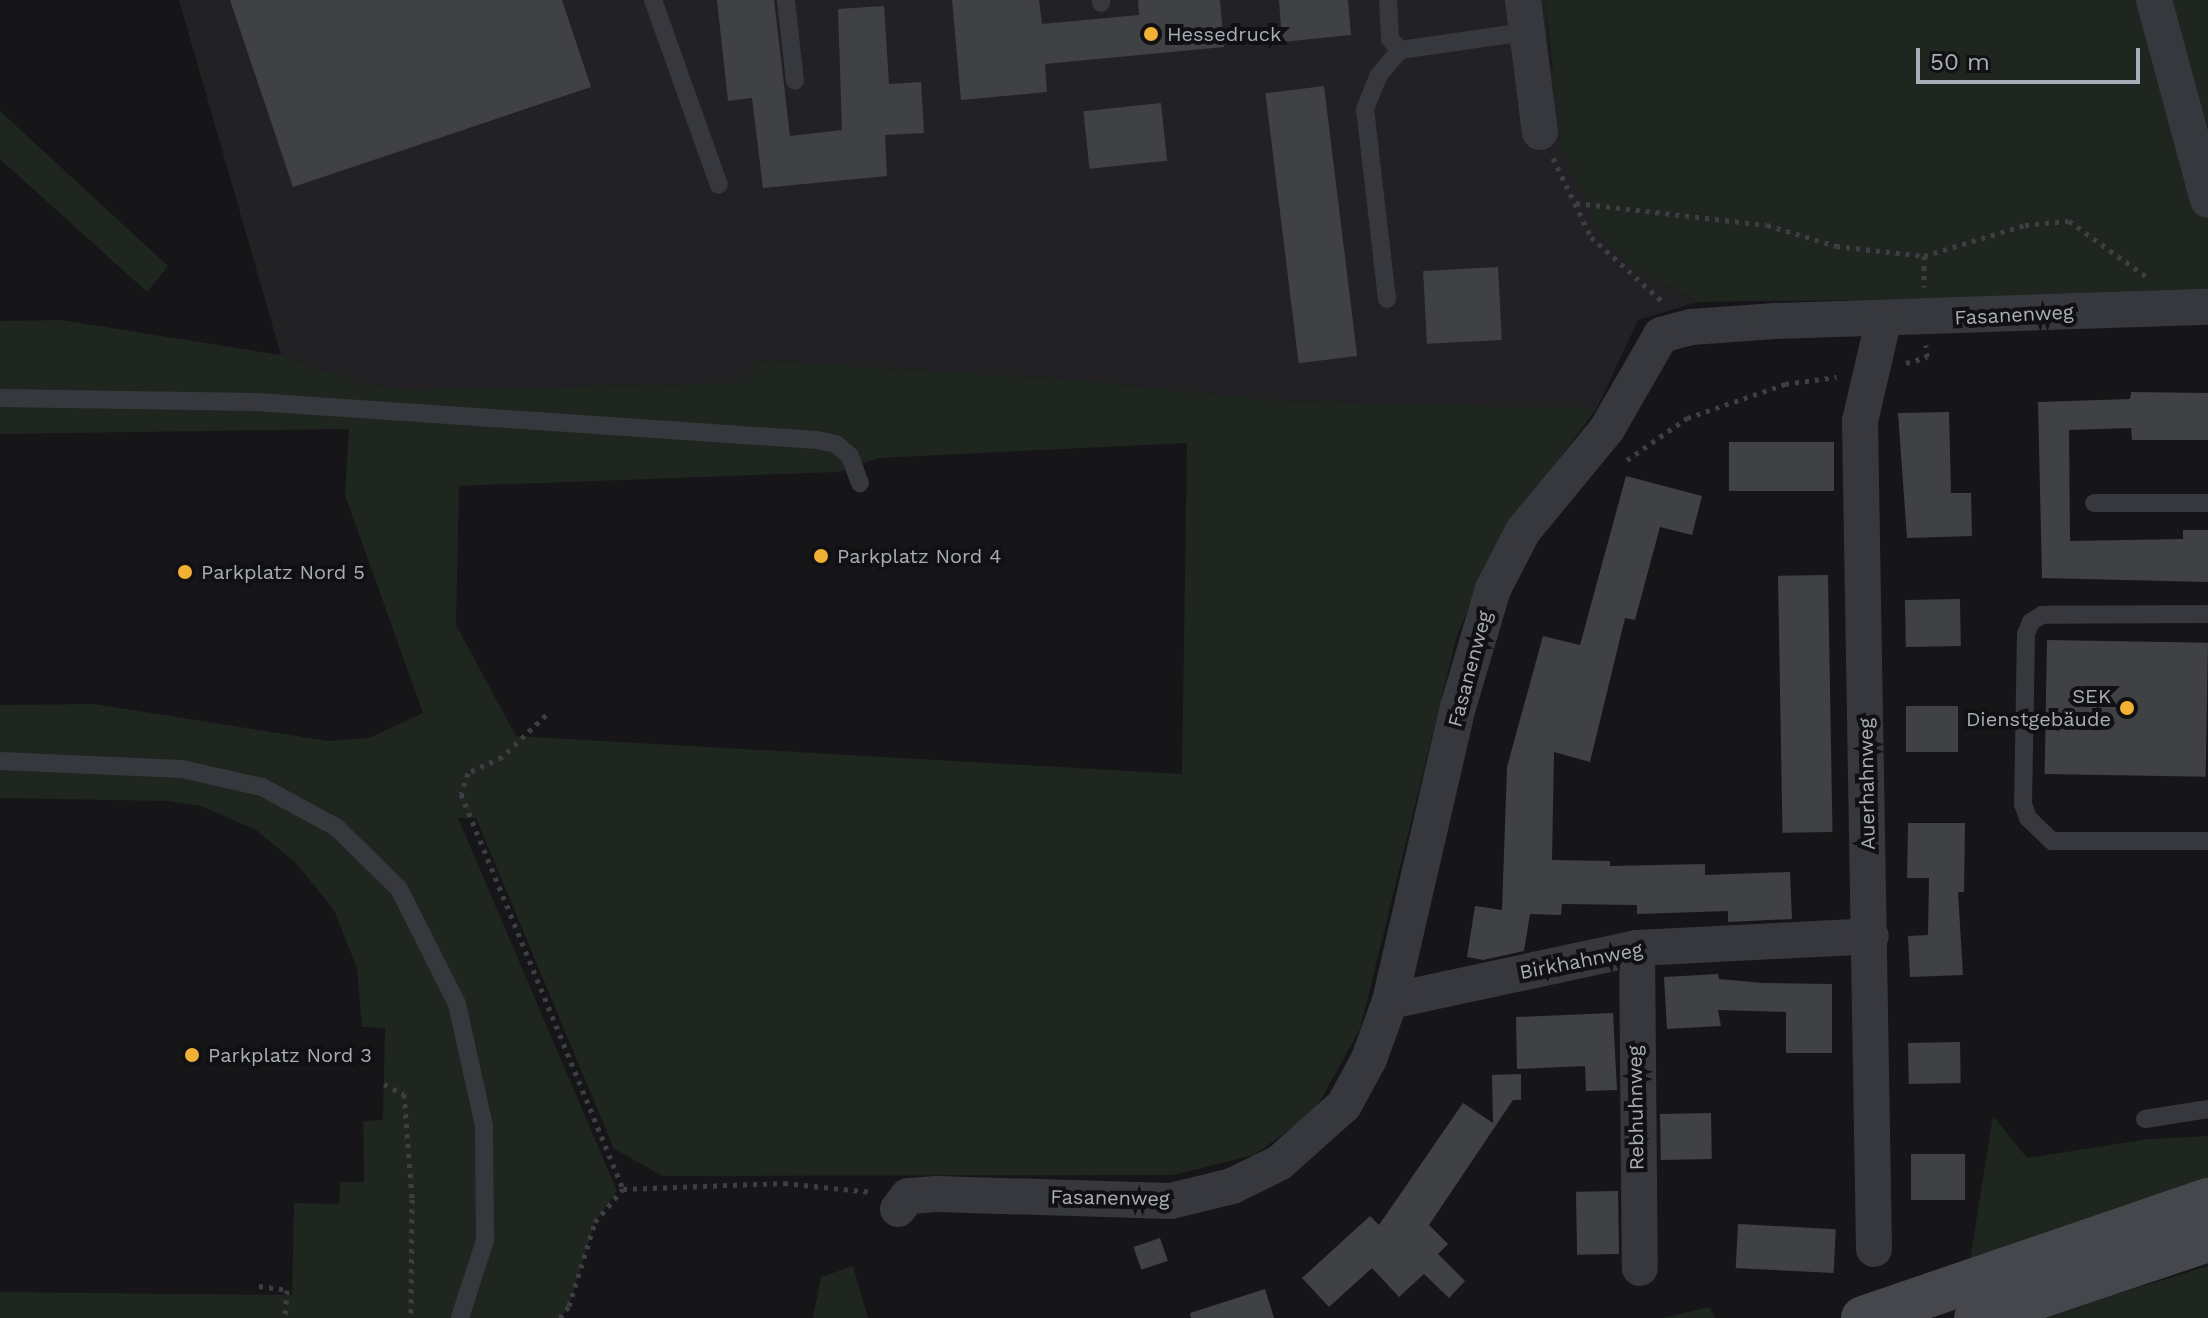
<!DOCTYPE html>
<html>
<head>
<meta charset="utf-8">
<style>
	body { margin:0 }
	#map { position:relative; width:2208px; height:1318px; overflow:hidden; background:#161618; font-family:"Work Sans",sans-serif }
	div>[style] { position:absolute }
	.built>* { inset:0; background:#222225 }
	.green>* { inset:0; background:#1e261f }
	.building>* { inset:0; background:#404145; transform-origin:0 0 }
	.path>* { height:5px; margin-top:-2.5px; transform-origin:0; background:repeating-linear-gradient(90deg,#3d3f44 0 4px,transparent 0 10px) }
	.lane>* { height:18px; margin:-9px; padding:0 9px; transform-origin:9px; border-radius:9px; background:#37383d }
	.street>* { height:36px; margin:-18px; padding:0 18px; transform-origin:18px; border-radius:18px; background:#37383d }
	.secondary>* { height:44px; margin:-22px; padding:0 22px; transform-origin:22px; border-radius:22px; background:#45474d }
	.dots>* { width:22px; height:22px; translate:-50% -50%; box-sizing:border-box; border:4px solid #111113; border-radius:50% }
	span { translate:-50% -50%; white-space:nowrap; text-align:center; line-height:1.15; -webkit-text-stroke:8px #111113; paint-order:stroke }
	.poi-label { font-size:20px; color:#a8adb8 }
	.left { translate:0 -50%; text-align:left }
	.right { translate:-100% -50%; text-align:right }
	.street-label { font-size:20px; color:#a8adb8 }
	.scale { position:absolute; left:1916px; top:48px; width:224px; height:36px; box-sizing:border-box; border:4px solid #a8adb8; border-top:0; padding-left:10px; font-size:24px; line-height:28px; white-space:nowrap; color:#a8adb8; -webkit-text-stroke:6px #111113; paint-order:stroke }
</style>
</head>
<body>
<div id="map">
	<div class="built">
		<div style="clip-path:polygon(179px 0,1545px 0,1551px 68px,1635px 269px,1698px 302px,1638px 320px,1597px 408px,1277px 401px,1080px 380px,759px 360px,746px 383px,412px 390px,364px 385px,281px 355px)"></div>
	</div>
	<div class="green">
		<div style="clip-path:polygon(1545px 0,2208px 0,2208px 295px,1698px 302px,1635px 269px,1601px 237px,1561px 146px)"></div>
		<div style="clip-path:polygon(0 111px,168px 266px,147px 292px,0 159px)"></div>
		<div style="clip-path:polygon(evenodd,61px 320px,281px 355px,364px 385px,412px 390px,746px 383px,759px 360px,1080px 380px,1277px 401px,1597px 408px,1498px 541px,1457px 635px,1360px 1029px,1314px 1112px,1254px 1155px,1173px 1175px,663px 1176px,614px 1149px,476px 818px,458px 818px,617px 1191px,595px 1222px,569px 1306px,560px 1318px,0 1318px,0 1292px,292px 1295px,294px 1203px,339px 1204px,340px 1182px,364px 1182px,363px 1121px,383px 1120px,385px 1028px,362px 1027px,357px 968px,334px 910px,295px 862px,256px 830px,201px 806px,168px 801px,0 798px,0 705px,94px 704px,328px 741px,369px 738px,423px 713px,345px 495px,349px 429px,0 434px,0 321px,61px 320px,1187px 443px,1182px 774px,516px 736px,456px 625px,459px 486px,838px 472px,878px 458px,1187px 443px)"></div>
		<div style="clip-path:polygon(1993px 1116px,2027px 1158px,2149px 1139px,2208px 1136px,2208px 1182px,1970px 1260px)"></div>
		<div style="clip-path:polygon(853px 1266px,868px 1318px,813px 1318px,821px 1277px)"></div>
		<div style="clip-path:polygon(2208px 1266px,2208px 1318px,2046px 1318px,2108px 1297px)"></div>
		<div style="clip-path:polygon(1709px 1307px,1715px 1318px,1663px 1318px)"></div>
	</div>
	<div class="building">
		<div style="clip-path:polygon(230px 0,562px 0,591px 87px,293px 187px)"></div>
		<div style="clip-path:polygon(717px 0,774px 0,790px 136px,842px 130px,838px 9px,884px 6px,889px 84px,921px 82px,924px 133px,885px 135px,887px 176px,763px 188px,752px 98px,728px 101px)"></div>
		<div style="clip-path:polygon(952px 0,1039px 0,1042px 24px,1139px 15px,1138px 0,1220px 0,1224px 47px,1045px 64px,1047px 92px,961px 100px)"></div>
		<div style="clip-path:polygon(1279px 0,1348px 0,1351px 35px,1282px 42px)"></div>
		<div style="left:1324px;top:86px;width:272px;height:59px;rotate:83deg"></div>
		<div style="left:1161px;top:103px;width:58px;height:78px;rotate:84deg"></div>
		<div style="left:1498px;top:267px;width:73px;height:75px;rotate:87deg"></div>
		<div style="clip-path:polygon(2131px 392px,2208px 393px,2208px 440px,2132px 440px,2131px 428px,2069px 430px,2070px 541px,2183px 539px,2183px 530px,2208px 530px,2208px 582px,2042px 578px,2038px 402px,2130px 399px)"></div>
		<div style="clip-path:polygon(1949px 412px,1951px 493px,1971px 493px,1972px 536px,1907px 538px,1898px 413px)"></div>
		<div style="left:1834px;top:442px;width:49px;height:105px;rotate:90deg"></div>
		<div style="clip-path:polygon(1626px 476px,1702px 496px,1692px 535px,1660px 527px,1635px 620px,1625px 618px,1590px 762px,1554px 752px,1552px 860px,1610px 861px,1610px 866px,1705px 864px,1705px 875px,1790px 872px,1792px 919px,1728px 922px,1728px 911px,1637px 914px,1637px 905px,1562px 904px,1561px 915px,1530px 914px,1524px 951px,1483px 960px,1467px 957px,1475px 906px,1502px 910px,1507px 767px,1543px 636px,1580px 645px)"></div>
		<div style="left:1828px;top:575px;width:257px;height:50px;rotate:89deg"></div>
		<div style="left:1960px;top:599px;width:47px;height:55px;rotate:89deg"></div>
		<div style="left:2047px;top:640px;width:161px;height:134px;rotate:1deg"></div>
		<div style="left:1906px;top:706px;width:52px;height:46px"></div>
		<div style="clip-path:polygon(1908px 823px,1965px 823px,1964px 892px,1958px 892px,1963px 975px,1910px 977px,1908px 936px,1928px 935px,1929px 878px,1907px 878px)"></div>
		<div style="clip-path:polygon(1718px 974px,1719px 979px,1763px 983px,1832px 984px,1832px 1053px,1786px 1053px,1786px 1012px,1718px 1010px,1721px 1026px,1667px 1029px,1664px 977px)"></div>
		<div style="clip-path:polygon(1613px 1013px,1617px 1090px,1586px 1091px,1585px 1066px,1517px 1069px,1516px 1017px)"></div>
		<div style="left:1960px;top:1042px;width:41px;height:52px;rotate:89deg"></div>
		<div style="clip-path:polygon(1521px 1074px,1521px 1100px,1513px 1100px,1429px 1225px,1448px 1244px,1438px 1254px,1465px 1281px,1449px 1298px,1424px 1274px,1399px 1297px,1372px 1268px,1329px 1307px,1302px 1278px,1370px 1216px,1379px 1225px,1463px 1103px,1493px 1123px,1492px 1075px)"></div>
		<div style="left:1711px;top:1113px;width:46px;height:51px;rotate:89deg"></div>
		<div style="left:1965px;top:1154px;width:46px;height:54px;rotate:90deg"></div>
		<div style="left:1618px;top:1191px;width:63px;height:42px;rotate:89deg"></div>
		<div style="left:1738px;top:1224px;width:98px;height:44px;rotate:3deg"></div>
		<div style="left:1160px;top:1238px;width:24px;height:28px;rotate:71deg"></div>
		<div style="clip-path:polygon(1265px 1289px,1274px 1318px,1191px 1318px,1190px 1313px)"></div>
	</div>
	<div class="path">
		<div style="left:1553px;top:158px;width:88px;rotate:64.3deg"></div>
		<div style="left:1591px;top:237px;width:98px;rotate:42.1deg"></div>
		<div style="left:1576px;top:203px;width:192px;rotate:6.6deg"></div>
		<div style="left:1767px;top:225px;width:72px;rotate:16.9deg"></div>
		<div style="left:1836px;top:246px;width:89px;rotate:6.5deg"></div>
		<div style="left:1924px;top:256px;width:106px;rotate:-17.1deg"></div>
		<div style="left:2025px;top:225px;width:44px;rotate:-5.2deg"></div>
		<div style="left:2069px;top:221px;width:96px;rotate:35.7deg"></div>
		<div style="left:1924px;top:256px;width:31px;rotate:90deg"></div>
		<div style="left:1906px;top:363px;width:22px;rotate:-16deg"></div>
		<div style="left:1927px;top:357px;width:12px;rotate:-95deg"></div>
		<div style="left:1627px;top:460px;width:73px;rotate:-35deg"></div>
		<div style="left:1687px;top:418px;width:104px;rotate:-19.1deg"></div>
		<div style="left:1785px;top:384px;width:52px;rotate:-7.7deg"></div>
		<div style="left:546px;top:715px;width:61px;rotate:136.3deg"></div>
		<div style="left:502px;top:757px;width:38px;rotate:155deg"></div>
		<div style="left:468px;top:773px;width:22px;rotate:108deg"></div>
		<div style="left:461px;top:794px;width:427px;rotate:67.7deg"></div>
		<div style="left:384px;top:1084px;width:22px;rotate:27deg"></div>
		<div style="left:404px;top:1094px;width:105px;rotate:85.6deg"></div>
		<div style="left:412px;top:1199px;width:119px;rotate:90.5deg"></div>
		<div style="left:259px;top:1286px;width:28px;rotate:8deg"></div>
		<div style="left:287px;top:1290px;width:28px;rotate:94deg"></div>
		<div style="left:560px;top:1318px;width:15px;rotate:-53deg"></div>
		<div style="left:569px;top:1306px;width:88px;rotate:-72.8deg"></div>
		<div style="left:595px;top:1222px;width:43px;rotate:-49.7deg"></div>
		<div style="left:623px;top:1189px;width:161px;rotate:-2.1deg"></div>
		<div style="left:784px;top:1183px;width:87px;rotate:5.9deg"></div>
	</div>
	<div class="lane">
		<div style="left:653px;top:0;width:196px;rotate:70.4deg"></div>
		<div style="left:786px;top:0;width:81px;rotate:83.7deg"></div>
		<div style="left:1101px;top:0;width:3px;rotate:90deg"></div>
		<div style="left:1388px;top:0;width:39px;rotate:87deg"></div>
		<div style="left:1390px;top:39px;width:15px;rotate:48deg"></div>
		<div style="left:1400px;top:50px;width:126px;rotate:-8.2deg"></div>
		<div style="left:1387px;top:299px;width:191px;rotate:-96.6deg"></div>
		<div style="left:1365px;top:109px;width:35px;rotate:-68deg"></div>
		<div style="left:1378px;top:76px;width:34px;rotate:-50deg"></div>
		<div style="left:0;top:398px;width:256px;rotate:0.9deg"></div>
		<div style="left:256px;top:402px;width:562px;rotate:3.88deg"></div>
		<div style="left:817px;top:440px;width:19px;rotate:12deg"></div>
		<div style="left:836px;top:444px;width:18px;rotate:41deg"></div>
		<div style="left:850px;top:456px;width:29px;rotate:70deg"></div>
		<div style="left:2094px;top:503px;width:114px"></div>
		<div style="left:2208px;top:614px;width:166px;rotate:179.7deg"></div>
		<div style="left:2042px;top:615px;width:13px;rotate:148deg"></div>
		<div style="left:2031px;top:622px;width:13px;rotate:113deg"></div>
		<div style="left:2026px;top:634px;width:170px;rotate:91deg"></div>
		<div style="left:2023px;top:804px;width:15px;rotate:70deg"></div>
		<div style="left:2028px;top:818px;width:33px;rotate:44deg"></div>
		<div style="left:2052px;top:841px;width:156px"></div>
		<div style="left:0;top:761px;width:182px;rotate:2.5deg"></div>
		<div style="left:182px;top:769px;width:82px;rotate:12.7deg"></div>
		<div style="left:262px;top:787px;width:84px;rotate:28.4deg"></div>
		<div style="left:336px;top:827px;width:88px;rotate:44.5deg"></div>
		<div style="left:399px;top:889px;width:129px;rotate:63.2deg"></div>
		<div style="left:457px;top:1004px;width:125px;rotate:77.5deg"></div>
		<div style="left:484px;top:1126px;width:114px;rotate:89.5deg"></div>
		<div style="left:485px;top:1240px;width:82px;rotate:107.8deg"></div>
		<div style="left:2145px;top:1119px;width:64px;rotate:-9deg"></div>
	</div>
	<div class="street">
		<div style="left:1523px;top:0;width:133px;rotate:82.7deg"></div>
		<div style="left:2154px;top:0;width:207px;rotate:74.9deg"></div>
		<div style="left:1637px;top:948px;width:320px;rotate:89.5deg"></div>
		<div style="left:1390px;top:1001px;width:253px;rotate:-12.1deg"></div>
		<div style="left:1637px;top:948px;width:234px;rotate:-2.9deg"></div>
		<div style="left:898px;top:1209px;width:16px;rotate:-52deg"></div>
		<div style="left:908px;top:1196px;width:29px;rotate:-4deg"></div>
		<div style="left:937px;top:1194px;width:234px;rotate:1.7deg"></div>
		<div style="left:1171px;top:1201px;width:63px;rotate:-13.8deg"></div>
		<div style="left:1232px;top:1186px;width:52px;rotate:-26.1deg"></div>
		<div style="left:1279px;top:1163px;width:87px;rotate:-41.7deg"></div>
		<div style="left:1344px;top:1105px;width:52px;rotate:-61.5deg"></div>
		<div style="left:1369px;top:1059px;width:62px;rotate:-70.1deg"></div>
		<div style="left:1390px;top:1001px;width:302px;rotate:-77deg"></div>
		<div style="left:1458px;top:707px;width:123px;rotate:-73.5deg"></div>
		<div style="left:1493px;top:589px;width:65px;rotate:-62.7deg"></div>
		<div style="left:1523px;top:531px;width:132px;rotate:-50.5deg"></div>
		<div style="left:1607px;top:429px;width:108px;rotate:-60.1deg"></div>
		<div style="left:1661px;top:335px;width:31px;rotate:-15deg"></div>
		<div style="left:1691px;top:327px;width:84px;rotate:-4.1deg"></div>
		<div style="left:1775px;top:321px;width:433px;rotate:-1.9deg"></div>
		<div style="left:1874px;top:1249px;width:828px;rotate:-90.97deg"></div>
		<div style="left:1860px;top:421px;width:102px;rotate:-76.9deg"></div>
	</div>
	<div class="secondary">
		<div style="left:1863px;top:1318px;width:365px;rotate:-18.9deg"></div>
		<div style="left:1976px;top:1318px;width:245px;rotate:-18.6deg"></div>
	</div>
	<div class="dots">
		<div style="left:1151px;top:34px;background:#f2b134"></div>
		<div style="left:821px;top:556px;background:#f2b134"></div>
		<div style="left:185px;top:572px;background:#f2b134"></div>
		<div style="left:2127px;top:708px;background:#f2b134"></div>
		<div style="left:192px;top:1055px;background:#f2b134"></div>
	</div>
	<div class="poi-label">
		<span class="left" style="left:1167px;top:34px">Hessedruck</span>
		<span class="left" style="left:837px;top:556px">Parkplatz Nord 4</span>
		<span class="left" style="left:201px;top:572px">Parkplatz Nord 5</span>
		<span class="right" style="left:2111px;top:708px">SEK<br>Dienstgebäude</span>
		<span class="left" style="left:208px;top:1055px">Parkplatz Nord 3</span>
	</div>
	<div class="street-label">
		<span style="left:2014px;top:315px;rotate:-3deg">Fasanenweg</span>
		<span style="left:1470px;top:669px;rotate:-75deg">Fasanenweg</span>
		<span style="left:1867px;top:784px;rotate:-91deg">Auerhahnweg</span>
		<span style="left:1581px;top:961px;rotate:-11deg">Birkhahnweg</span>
		<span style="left:1636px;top:1108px;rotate:-91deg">Rebhuhnweg</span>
		<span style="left:1110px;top:1198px;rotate:1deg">Fasanenweg</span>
	</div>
	<div class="scale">50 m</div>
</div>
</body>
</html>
